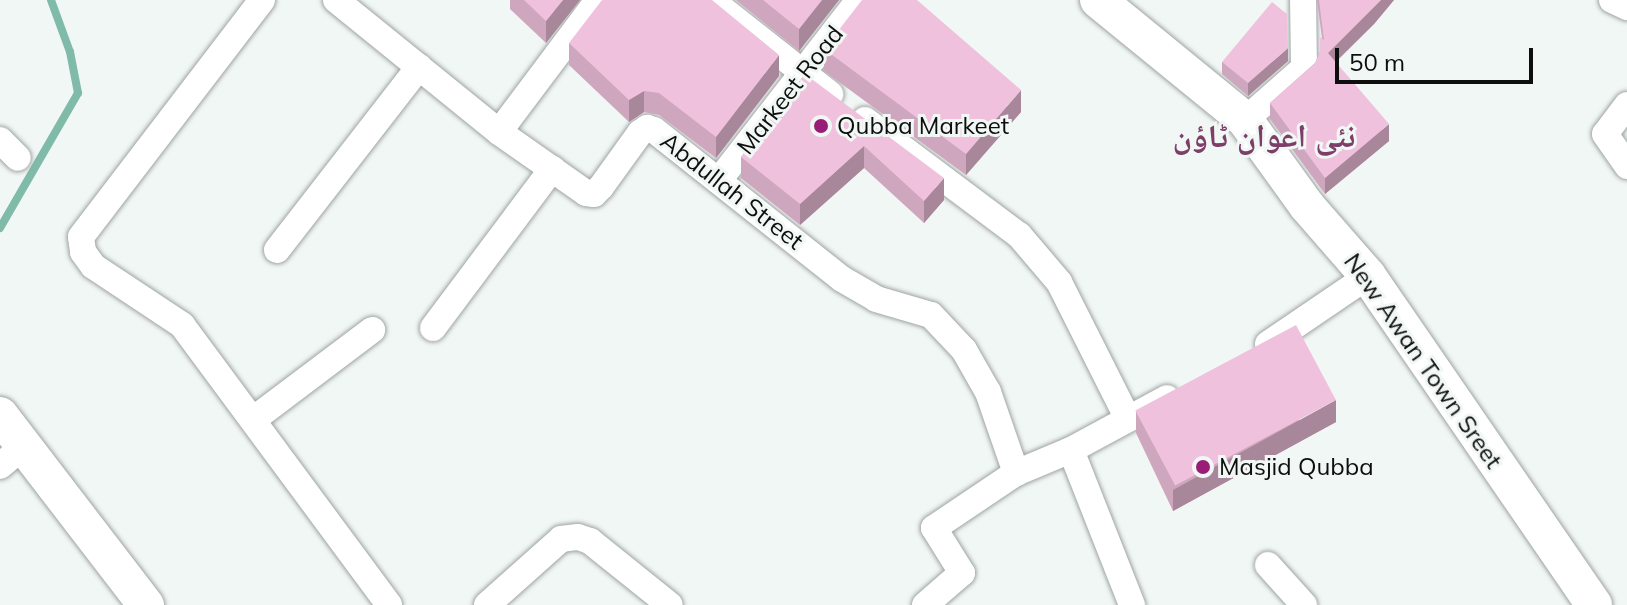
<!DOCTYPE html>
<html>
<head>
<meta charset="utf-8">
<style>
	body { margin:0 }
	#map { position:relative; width:1627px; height:605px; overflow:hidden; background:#f1f7f5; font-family:Mulish,"Noto Naskh Arabic",sans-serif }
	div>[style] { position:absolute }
	.stream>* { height:8px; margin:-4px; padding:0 4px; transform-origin:4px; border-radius:4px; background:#80baa8 }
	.roads { filter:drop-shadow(0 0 2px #9ea4a2) drop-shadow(0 0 2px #9ea4a2) }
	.street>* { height:26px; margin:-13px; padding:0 13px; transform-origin:13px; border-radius:13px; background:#fff }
	.secondary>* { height:36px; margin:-18px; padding:0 18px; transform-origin:18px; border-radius:18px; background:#fff }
	.wall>* { inset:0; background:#cea6be }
	.shaded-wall>* { inset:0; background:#a8879b }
	.building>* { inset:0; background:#f0c1dd; transform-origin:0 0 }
	.dots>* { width:22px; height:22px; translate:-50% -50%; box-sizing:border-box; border:4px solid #f1f7f5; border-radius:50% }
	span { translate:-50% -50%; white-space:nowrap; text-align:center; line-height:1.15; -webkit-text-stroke:6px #f1f7f5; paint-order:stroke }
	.street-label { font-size:24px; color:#0d0f0e }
	.poi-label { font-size:24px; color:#0d0f0e }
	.left { translate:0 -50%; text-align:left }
	.district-label { font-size:32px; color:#7d3f67; font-weight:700 }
	.scale { position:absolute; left:1335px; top:48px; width:198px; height:36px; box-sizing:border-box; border:4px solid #0d0f0e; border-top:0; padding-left:10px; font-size:24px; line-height:28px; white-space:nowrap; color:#0d0f0e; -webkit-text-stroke:6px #f1f7f5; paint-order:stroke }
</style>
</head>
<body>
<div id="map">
	<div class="stream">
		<div style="left:0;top:228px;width:156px;rotate:-60deg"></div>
		<div style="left:78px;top:93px;width:42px;rotate:-101deg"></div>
		<div style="left:70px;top:52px;width:55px;rotate:-110.1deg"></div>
	</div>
	<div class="roads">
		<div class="street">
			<div style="left:262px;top:0;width:298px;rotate:127.4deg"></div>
			<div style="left:81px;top:237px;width:15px;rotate:82deg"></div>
			<div style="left:83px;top:252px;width:17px;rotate:54deg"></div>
			<div style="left:93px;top:266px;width:107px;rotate:33.5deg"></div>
			<div style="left:182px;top:325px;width:348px;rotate:53.5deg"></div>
			<div style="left:336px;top:0;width:210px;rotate:39deg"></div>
			<div style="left:499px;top:132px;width:106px;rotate:35deg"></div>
			<div style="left:586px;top:193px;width:8px;rotate:7deg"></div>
			<div style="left:594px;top:194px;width:10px;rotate:-45deg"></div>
			<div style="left:601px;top:187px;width:67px;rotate:-54.2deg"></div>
			<div style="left:640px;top:133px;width:9px;rotate:-36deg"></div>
			<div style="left:647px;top:128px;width:7px;rotate:16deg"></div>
			<div style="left:654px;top:130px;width:240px;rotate:38.4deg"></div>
			<div style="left:842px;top:279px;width:39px;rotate:30deg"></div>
			<div style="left:876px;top:299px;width:57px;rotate:16.2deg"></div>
			<div style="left:931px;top:315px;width:48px;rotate:46.7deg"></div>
			<div style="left:964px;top:350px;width:48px;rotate:60.3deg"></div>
			<div style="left:988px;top:392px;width:86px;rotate:70.9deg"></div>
			<div style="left:711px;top:0;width:152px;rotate:38.3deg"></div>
			<div style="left:1612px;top:0;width:17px;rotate:25deg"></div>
			<div style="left:1627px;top:105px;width:36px;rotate:127deg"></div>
			<div style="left:1605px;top:134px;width:39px;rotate:55deg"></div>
			<div style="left:865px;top:120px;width:192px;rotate:36.8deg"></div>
			<div style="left:1019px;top:235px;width:62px;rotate:49.6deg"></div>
			<div style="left:1059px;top:282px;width:153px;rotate:63.3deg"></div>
			<div style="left:1245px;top:120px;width:79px;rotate:-41.4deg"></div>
			<div style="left:1304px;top:68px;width:68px;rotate:-90.8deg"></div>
			<div style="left:499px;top:132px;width:165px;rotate:-53.1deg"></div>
			<div style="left:0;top:140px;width:25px;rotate:45deg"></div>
			<div style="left:720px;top:179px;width:227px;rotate:-52.2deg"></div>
			<div style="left:277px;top:250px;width:232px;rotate:-52.2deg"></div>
			<div style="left:433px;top:328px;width:199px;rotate:-53.2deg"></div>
			<div style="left:1268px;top:344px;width:121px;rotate:-34.2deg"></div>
			<div style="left:254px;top:419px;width:148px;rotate:-37deg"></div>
			<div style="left:1071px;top:450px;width:167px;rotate:68.5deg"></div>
			<div style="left:0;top:466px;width:31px;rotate:-40deg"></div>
			<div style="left:1268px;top:565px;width:54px;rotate:48deg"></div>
			<div style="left:487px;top:605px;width:99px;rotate:-41.7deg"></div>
			<div style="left:561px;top:539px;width:17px;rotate:-7deg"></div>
			<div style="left:578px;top:537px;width:13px;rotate:18deg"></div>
			<div style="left:590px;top:541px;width:102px;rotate:38.7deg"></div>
			<div style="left:925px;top:605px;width:49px;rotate:-40.9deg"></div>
			<div style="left:962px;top:573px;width:53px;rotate:-121.9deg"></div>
			<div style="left:934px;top:528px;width:99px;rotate:-33.9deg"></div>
			<div style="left:1016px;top:473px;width:60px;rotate:-22.7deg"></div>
			<div style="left:1071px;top:450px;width:109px;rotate:-28.4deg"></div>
		</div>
		<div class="secondary">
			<div style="left:1098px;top:0;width:190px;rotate:39.2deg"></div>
			<div style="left:1245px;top:120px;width:106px;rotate:54.2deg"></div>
			<div style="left:1307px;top:206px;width:93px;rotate:48.9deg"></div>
			<div style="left:1368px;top:276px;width:399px;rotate:55.5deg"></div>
			<div style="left:0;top:415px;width:240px;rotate:52.5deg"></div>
		</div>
	</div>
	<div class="wall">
		<div style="clip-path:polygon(510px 0,580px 0,546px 43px,510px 9px)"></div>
		<div style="clip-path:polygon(736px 0,839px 0,799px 51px)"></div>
		<div style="clip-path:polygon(1317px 0,1394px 0,1374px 24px,1336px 62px,1389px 141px,1325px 194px,1270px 119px,1270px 103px,1315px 63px,1320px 52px,1322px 38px)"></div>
		<div style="clip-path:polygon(569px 43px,779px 76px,716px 158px,659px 115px,644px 112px,629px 122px,569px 65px)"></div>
		<div style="clip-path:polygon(824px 49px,1021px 112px,966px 175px,824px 71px)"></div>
		<div style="clip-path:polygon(1288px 61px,1248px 96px,1222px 74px,1222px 62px)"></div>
		<div style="clip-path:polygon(805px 74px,944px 200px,924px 223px,864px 168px,800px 225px,741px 178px,741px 157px)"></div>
		<div style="clip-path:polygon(1136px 412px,1336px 422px,1173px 511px,1136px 433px)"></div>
	</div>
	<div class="shaded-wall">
		<div style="clip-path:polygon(563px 0,580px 0,546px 43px,546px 21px)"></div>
		<div style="clip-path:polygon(822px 0,839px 0,799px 51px,799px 29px)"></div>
		<div style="clip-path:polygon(1381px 0,1394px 0,1374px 24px,1328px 69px,1328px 53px)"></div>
		<div style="clip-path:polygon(1288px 48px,1288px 61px,1248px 96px,1248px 83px)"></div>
		<div style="clip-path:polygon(779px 55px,779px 76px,716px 158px,716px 137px)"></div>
		<div style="clip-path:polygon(1021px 90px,1021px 112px,966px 175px,966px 154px)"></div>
		<div style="clip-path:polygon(644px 91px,644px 112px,629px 122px,629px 100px)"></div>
		<div style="clip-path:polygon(1389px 124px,1389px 141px,1325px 194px,1325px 178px)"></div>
		<div style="clip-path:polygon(864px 146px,864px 168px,800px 225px,800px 204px)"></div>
		<div style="clip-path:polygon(944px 178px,944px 200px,924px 223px,924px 201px)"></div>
		<div style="clip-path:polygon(1336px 400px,1336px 422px,1173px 511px,1173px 490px)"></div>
	</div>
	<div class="building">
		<div style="clip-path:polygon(524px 0,563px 0,546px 21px)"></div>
		<div style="clip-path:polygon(602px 0,712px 0,779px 55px,716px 137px,659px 93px,644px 91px,629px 100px,569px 43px)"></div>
		<div style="clip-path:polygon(763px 0,822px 0,799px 29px)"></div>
		<div style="clip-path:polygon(862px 0,917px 0,1021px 90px,966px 154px,824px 49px)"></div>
		<div style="clip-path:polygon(1319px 0,1381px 0,1328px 53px,1389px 124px,1325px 178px,1270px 103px,1315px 63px,1320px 52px,1320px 37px,1324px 40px)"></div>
		<div style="clip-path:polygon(1272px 2px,1287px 14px,1288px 48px,1248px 83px,1222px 62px)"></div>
		<div style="clip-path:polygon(805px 74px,944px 178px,924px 201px,864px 146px,800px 204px,741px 157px)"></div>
		<div style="left:1296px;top:325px;width:85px;height:182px;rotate:62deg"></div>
	</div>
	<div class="dots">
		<div style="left:821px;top:126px;background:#991d76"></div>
		<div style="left:1203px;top:467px;background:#991d76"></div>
	</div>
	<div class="street-label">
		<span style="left:790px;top:90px;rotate:-52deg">Markeet Road</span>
		<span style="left:732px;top:191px;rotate:38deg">Abdullah Street</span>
		<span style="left:1423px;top:361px;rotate:55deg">New Awan Town Sreet</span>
	</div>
	<div class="poi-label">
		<span class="left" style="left:837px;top:126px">Qubba Markeet</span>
		<span class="left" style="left:1219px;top:467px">Masjid Qubba</span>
	</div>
	<div class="district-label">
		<span style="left:1264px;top:135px">نئی اعوان ٹاؤن</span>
	</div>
	<div class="scale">50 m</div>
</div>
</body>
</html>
